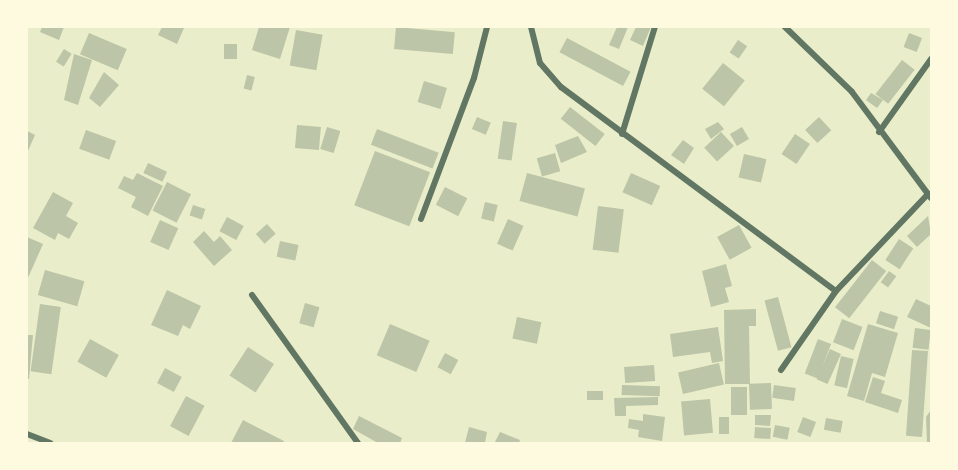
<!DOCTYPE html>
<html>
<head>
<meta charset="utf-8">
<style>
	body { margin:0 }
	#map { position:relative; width:958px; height:470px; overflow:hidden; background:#e9edc9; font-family:"DM Sans",sans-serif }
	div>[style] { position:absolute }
	.building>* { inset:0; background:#bcc5a7; transform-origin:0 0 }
	.minor>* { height:6px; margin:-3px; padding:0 3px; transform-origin:3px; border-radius:3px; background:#617663 }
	span { translate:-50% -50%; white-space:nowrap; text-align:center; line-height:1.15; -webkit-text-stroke:4.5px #fefae0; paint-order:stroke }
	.frame { position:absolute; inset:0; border:28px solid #fefae0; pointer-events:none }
</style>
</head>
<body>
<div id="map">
	<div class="building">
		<div style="clip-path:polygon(42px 27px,64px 27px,59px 40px,40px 32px)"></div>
		<div style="clip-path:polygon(162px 27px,183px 27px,184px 28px,177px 44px,158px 35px)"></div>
		<div style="clip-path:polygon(259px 27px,290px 27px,280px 59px,252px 50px)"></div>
		<div style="left:396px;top:27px;width:59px;height:22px;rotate:5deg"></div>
		<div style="clip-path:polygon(617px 27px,628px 27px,619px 49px,609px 45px)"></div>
		<div style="clip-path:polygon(636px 27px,651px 27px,643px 46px,630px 40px)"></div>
		<div style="left:296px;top:30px;width:27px;height:36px;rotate:10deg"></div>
		<div style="left:89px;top:33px;width:41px;height:23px;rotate:23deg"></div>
		<div style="left:909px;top:33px;width:14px;height:15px;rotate:21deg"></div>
		<div style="left:567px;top:38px;width:72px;height:16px;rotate:28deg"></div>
		<div style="left:738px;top:40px;width:11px;height:15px;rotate:34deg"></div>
		<div style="left:224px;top:44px;width:13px;height:15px"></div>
		<div style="left:64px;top:49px;width:9px;height:15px;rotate:32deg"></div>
		<div style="clip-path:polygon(74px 54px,92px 60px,78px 105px,64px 100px)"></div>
		<div style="left:902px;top:60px;width:16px;height:43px;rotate:38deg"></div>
		<div style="left:723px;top:63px;width:28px;height:33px;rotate:39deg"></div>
		<div style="clip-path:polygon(104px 72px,119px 85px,100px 107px,89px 98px)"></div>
		<div style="left:247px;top:75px;width:8px;height:14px;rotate:14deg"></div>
		<div style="left:424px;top:81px;width:24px;height:22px;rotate:17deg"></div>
		<div style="clip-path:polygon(871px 93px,883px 100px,877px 108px,866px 100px)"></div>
		<div style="left:570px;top:107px;width:44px;height:15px;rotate:38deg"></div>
		<div style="left:477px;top:117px;width:15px;height:13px;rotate:23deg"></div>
		<div style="left:819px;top:117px;width:18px;height:19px;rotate:47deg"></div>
		<div style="left:503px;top:121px;width:14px;height:38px;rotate:8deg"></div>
		<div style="clip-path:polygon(718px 122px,724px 129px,711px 139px,705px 129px)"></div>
		<div style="left:297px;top:125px;width:24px;height:23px;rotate:5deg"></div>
		<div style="left:327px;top:127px;width:14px;height:23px;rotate:17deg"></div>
		<div style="left:742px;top:127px;width:14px;height:14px;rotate:60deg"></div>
		<div style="left:377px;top:129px;width:66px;height:17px;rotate:21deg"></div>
		<div style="left:86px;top:130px;width:32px;height:20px;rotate:20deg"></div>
		<div style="clip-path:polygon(27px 131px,35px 135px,27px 153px)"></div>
		<div style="left:721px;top:132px;width:19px;height:23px;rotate:47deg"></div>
		<div style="left:795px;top:134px;width:18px;height:24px;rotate:34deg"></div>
		<div style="clip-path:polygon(578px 136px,587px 152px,561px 163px,555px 145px)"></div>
		<div style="clip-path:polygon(683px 140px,694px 148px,684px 164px,671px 155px)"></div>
		<div style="left:375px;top:151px;width:59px;height:58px;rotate:21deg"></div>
		<div style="left:555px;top:153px;width:19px;height:19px;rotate:74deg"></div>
		<div style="left:744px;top:154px;width:23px;height:24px;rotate:13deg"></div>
		<div style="left:148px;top:163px;width:21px;height:11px;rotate:25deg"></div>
		<div style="clip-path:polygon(137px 173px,163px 186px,148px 216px,131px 207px,136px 197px,118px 188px,124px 176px,133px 180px)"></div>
		<div style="left:527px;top:173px;width:60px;height:29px;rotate:15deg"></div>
		<div style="left:631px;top:173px;width:32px;height:21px;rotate:24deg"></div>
		<div style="left:167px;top:182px;width:27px;height:32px;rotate:27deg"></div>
		<div style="left:445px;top:187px;width:25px;height:20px;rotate:27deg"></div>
		<div style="clip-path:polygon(53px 192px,73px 203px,66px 216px,78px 223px,69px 239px,58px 233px,55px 240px,33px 228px)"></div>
		<div style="left:485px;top:202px;width:13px;height:17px;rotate:13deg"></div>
		<div style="left:193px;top:205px;width:13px;height:11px;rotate:18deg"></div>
		<div style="left:598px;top:206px;width:26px;height:44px;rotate:7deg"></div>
		<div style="clip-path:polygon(928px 216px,931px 234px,917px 247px,907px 236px)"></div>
		<div style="left:227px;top:217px;width:19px;height:16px;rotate:28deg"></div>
		<div style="left:508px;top:219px;width:17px;height:27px;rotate:24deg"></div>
		<div style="left:160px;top:220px;width:20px;height:24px;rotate:24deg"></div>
		<div style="left:267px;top:224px;width:13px;height:15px;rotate:48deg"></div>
		<div style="left:739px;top:225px;width:26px;height:25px;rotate:61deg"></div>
		<div style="clip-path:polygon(204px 231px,214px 242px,220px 236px,232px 250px,214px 266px,193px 242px)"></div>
		<div style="clip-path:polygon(27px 237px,43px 244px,27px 280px)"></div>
		<div style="left:899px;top:239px;width:17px;height:25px;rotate:33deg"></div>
		<div style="left:280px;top:241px;width:19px;height:16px;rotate:12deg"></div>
		<div style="left:872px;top:260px;width:18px;height:60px;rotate:38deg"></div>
		<div style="clip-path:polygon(726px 264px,732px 286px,725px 288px,729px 302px,711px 307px,702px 271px)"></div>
		<div style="left:45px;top:270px;width:41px;height:26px;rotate:16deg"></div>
		<div style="left:889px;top:271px;width:9px;height:14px;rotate:36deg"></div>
		<div style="clip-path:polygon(167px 290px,201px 306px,190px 329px,183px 325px,178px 336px,151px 325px)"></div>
		<div style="left:778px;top:297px;width:52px;height:14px;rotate:75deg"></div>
		<div style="clip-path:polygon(916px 299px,931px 306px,931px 328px,907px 317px)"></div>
		<div style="left:305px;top:303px;width:15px;height:21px;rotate:16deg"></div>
		<div style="left:40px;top:304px;width:21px;height:68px;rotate:8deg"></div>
		<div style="clip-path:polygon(756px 309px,756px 326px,749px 326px,750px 384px,725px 384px,724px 310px)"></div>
		<div style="left:880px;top:311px;width:19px;height:13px;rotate:18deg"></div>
		<div style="left:517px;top:317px;width:25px;height:22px;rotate:12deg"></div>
		<div style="left:842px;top:319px;width:22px;height:25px;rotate:21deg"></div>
		<div style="left:390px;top:324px;width:43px;height:34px;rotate:23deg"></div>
		<div style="clip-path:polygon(868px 324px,898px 333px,885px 377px,872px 373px,864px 401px,847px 396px)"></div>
		<div style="clip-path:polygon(718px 327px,723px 361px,712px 363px,710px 352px,673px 357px,670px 334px)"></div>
		<div style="left:915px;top:328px;width:16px;height:20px;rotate:7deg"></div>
		<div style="clip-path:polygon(27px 335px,33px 335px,29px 379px,27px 379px)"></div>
		<div style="left:90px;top:339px;width:33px;height:26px;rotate:29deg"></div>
		<div style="left:818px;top:339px;width:14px;height:37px;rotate:21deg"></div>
		<div style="left:248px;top:347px;width:31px;height:34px;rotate:33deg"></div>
		<div style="left:830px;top:349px;width:12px;height:33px;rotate:24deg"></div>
		<div style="left:912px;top:350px;width:16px;height:86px;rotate:4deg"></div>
		<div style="left:445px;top:353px;width:15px;height:16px;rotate:28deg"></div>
		<div style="left:841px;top:356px;width:13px;height:30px;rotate:13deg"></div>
		<div style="left:719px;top:363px;width:22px;height:42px;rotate:77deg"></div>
		<div style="left:654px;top:365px;width:16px;height:30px;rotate:86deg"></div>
		<div style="left:165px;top:368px;width:19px;height:17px;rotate:28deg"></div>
		<div style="clip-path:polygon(873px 377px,885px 381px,881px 393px,902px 400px,898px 413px,865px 402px)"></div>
		<div style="left:771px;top:383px;width:26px;height:22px;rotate:88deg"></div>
		<div style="left:622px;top:385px;width:38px;height:10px;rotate:2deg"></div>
		<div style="left:774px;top:385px;width:22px;height:13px;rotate:8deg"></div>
		<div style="left:731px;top:387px;width:16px;height:28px"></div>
		<div style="left:603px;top:391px;width:9px;height:16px;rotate:90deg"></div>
		<div style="left:186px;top:396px;width:21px;height:34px;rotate:28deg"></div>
		<div style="clip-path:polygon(658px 397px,658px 405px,626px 406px,626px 416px,615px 416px,614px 398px)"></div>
		<div style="left:710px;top:399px;width:34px;height:29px;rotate:85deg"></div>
		<div style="clip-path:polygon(931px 410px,931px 443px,927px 443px,926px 417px)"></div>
		<div style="clip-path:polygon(643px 414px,665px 417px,662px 441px,638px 437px,639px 430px,628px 428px,629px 419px,643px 421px)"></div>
		<div style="clip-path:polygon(755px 415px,771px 415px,770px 426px,755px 425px)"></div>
		<div style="clip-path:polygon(359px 416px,402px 438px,400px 443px,378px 443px,353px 429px)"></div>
		<div style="left:729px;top:417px;width:17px;height:10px;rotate:90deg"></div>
		<div style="left:803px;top:417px;width:14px;height:16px;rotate:21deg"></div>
		<div style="left:826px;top:418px;width:17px;height:12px;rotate:10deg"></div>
		<div style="clip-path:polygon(243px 420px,284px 441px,283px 443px,231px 443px)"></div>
		<div style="left:775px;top:425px;width:15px;height:12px;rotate:11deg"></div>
		<div style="clip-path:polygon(469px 427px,487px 432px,485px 443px,465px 443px)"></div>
		<div style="left:755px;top:427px;width:16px;height:11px;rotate:4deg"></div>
		<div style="clip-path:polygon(500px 432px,520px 440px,519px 443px,495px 442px)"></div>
	</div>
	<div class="minor">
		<div style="left:531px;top:27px;width:37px;rotate:76deg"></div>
		<div style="left:540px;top:63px;width:32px;rotate:49deg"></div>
		<div style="left:561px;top:87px;width:342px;rotate:36.6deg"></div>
		<div style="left:785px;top:27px;width:93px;rotate:44.1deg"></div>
		<div style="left:852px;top:92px;width:132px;rotate:53.3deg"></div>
		<div style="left:879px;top:132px;width:90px;rotate:-54.5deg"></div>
		<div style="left:622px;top:134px;width:112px;rotate:-72.9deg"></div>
		<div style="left:421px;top:219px;width:151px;rotate:-69.4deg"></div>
		<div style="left:474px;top:78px;width:53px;rotate:-75.7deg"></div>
		<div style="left:252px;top:295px;width:182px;rotate:54.4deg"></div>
		<div style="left:781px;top:370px;width:96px;rotate:-55.2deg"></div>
		<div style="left:836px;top:291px;width:134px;rotate:-46.5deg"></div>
		<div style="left:27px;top:434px;width:25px;rotate:21deg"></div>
	</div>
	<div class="frame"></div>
</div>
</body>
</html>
